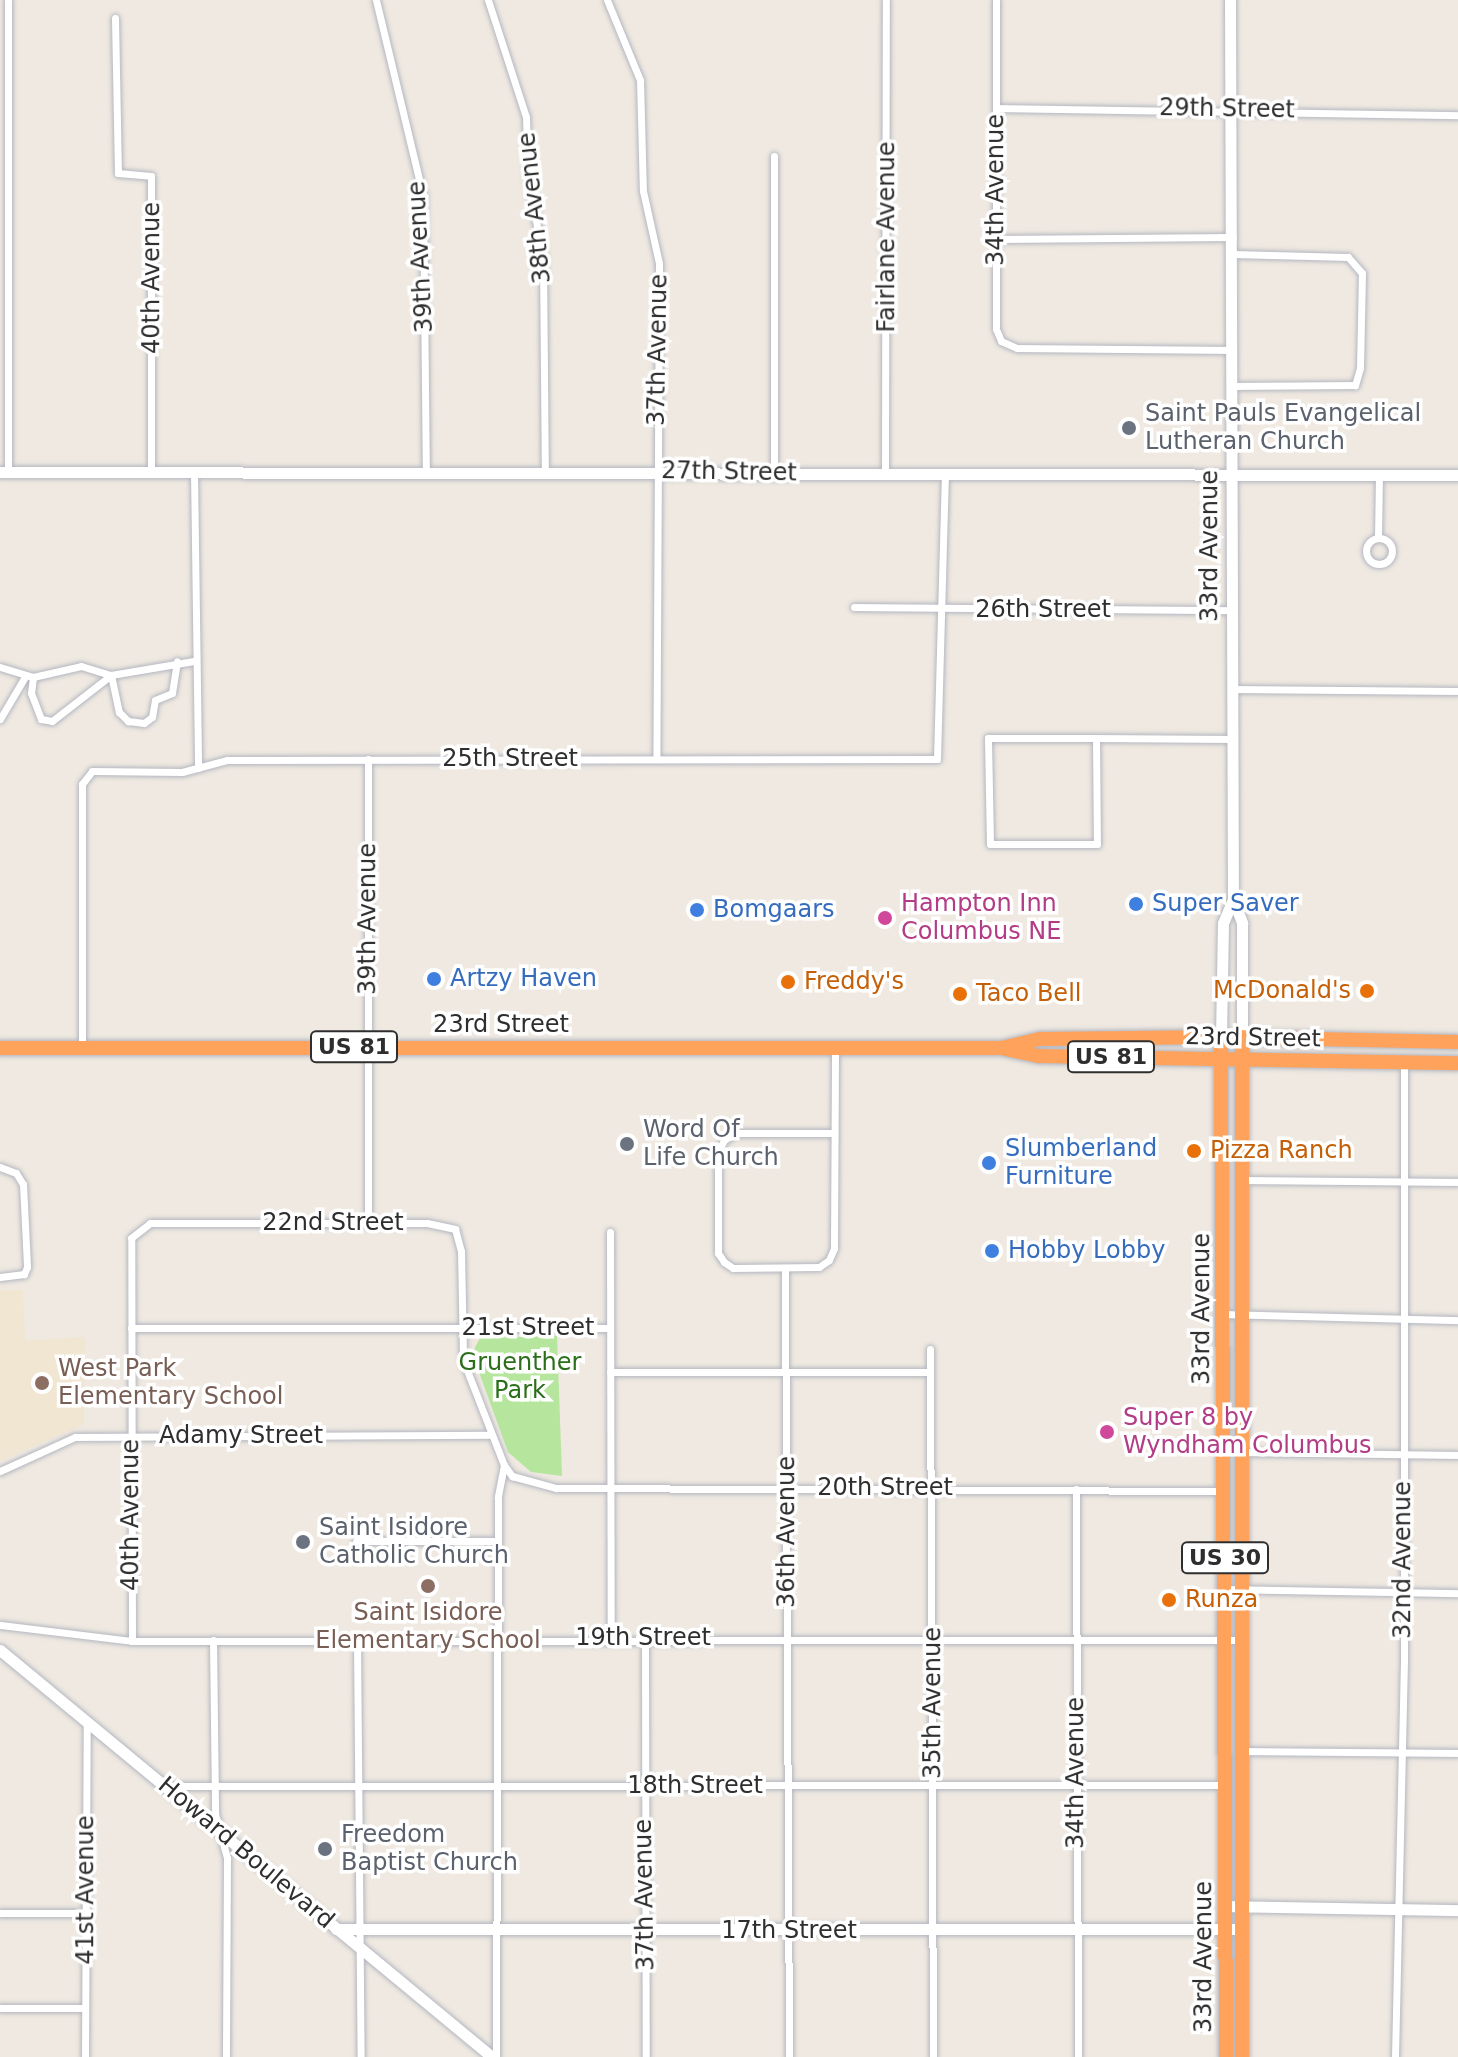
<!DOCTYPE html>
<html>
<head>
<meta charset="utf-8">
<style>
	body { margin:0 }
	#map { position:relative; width:1458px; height:2057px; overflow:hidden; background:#efe9e1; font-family:"DejaVu Sans",sans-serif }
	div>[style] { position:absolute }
	.education>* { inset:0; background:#f0e6d1 }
	.green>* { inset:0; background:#b6e59e }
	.roads { filter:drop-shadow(0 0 2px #b4b7c1) drop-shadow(0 0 2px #b4b7c1) }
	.street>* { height:7px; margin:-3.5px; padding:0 3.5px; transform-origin:3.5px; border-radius:3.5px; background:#fff }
	.street>.ring { margin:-3.5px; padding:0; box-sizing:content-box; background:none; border:7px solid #fff; border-radius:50% }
	.secondary>* { height:11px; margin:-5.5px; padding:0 5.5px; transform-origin:5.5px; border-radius:5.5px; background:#fff }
	.highway>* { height:14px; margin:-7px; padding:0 7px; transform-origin:7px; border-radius:7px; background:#ffa35c }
	.dots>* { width:22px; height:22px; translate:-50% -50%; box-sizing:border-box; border:4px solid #fff; border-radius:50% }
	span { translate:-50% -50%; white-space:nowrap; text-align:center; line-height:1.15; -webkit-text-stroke:7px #fff; paint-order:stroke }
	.shield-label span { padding:2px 6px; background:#fff; border:2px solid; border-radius:6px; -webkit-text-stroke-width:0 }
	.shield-label { font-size:22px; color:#2e2e2e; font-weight:700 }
	.street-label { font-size:24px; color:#2e2e2e }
	.worship-label { font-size:24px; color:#5b616d }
	.left { translate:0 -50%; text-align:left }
	.hotel-label { font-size:24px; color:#b23c85 }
	.shop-label { font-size:24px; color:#366cbe }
	.food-label { font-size:24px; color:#c56008 }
	.right { translate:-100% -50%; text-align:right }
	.park-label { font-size:24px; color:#2c6e1b }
	.education-label { font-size:24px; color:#785e54 }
</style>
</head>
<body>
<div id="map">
	<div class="education">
		<div style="clip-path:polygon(0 1290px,23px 1290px,25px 1341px,85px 1337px,84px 1424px,0 1461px)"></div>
	</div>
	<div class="green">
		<div style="clip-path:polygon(557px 1336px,562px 1476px,531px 1472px,508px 1452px,472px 1353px,480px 1338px)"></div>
	</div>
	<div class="roads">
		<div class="street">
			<div style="left:376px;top:0;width:202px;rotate:76.5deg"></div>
			<div style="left:423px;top:196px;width:276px;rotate:89.4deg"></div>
			<div style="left:488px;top:0;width:123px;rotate:72deg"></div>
			<div style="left:526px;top:117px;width:60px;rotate:88.1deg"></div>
			<div style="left:528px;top:177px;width:83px;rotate:79.6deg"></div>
			<div style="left:543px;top:259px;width:212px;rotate:89.5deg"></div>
			<div style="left:607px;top:0;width:87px;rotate:67.6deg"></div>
			<div style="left:640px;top:80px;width:111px;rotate:88.5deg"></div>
			<div style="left:643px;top:191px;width:74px;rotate:77.5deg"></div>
			<div style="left:659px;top:263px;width:495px;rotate:90.3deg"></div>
			<div style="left:996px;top:0;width:329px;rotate:90deg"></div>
			<div style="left:996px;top:329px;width:13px;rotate:67deg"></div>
			<div style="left:1001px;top:341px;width:17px;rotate:24deg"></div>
			<div style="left:1017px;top:348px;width:216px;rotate:0.5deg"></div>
			<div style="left:115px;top:18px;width:155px;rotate:88.9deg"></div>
			<div style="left:118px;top:173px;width:33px;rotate:5deg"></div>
			<div style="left:151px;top:176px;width:296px;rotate:90deg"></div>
			<div style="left:997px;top:108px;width:461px;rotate:0.9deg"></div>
			<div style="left:774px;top:156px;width:317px;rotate:90deg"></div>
			<div style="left:996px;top:239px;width:237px;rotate:-0.5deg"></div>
			<div style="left:1233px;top:254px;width:115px;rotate:1.5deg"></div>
			<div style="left:1348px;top:257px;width:21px;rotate:49deg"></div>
			<div style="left:1362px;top:273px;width:95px;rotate:91.2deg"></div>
			<div style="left:1360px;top:368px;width:18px;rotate:106deg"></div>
			<div style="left:1355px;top:385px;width:122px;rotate:179.5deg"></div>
			<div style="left:8px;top:472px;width:472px;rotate:-90deg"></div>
			<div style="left:194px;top:472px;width:296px;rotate:89.2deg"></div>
			<div style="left:885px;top:473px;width:473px;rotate:-89.9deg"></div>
			<div style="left:1378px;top:538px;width:64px;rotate:-89.1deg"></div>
			<div class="ring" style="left:1366px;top:538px;width:19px;height:19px"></div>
			<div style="left:854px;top:607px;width:378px;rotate:0.5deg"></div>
			<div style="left:0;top:667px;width:34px;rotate:17deg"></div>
			<div style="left:33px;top:677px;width:49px;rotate:-12.9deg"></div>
			<div style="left:81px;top:666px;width:31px;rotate:17deg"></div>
			<div style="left:111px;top:675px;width:84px;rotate:-9.6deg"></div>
			<div style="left:33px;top:677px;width:16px;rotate:97deg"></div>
			<div style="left:31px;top:693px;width:28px;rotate:69deg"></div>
			<div style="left:41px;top:719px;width:11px;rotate:10deg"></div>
			<div style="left:52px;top:721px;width:75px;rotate:-37.9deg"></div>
			<div style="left:111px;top:675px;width:38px;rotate:78deg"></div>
			<div style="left:119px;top:712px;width:13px;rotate:45deg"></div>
			<div style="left:128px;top:721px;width:16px;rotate:7deg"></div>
			<div style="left:144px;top:723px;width:10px;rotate:-37deg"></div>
			<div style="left:152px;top:717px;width:17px;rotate:-80deg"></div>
			<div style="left:155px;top:700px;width:18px;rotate:-22deg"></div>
			<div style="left:172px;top:693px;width:32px;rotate:-81deg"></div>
			<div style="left:1232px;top:689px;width:226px;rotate:0.5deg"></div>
			<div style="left:0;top:719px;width:51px;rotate:-59.4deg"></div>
			<div style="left:988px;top:738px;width:108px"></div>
			<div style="left:1096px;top:738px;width:106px;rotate:89.5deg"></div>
			<div style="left:1097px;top:844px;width:107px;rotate:180deg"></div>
			<div style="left:990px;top:844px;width:106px;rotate:-91.1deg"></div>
			<div style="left:1096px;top:738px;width:136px;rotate:0.4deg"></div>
			<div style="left:368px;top:759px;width:464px;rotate:90deg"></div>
			<div style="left:82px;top:1048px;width:264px;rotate:-90deg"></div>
			<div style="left:82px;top:784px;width:16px;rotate:-52deg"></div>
			<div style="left:92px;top:771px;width:90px;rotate:0.6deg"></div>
			<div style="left:182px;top:772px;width:47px;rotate:-14.9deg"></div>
			<div style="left:227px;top:760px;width:710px;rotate:-0.08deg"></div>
			<div style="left:937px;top:759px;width:286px;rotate:-88.4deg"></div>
			<div style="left:834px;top:1133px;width:98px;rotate:180deg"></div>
			<div style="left:736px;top:1133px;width:14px;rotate:150deg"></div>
			<div style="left:724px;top:1140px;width:13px;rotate:117deg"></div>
			<div style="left:718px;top:1152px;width:101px;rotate:90deg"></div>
			<div style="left:718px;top:1253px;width:11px;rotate:56deg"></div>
			<div style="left:724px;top:1262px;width:11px;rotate:34deg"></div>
			<div style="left:733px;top:1268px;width:86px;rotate:-0.7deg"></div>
			<div style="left:819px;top:1267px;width:12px;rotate:-35deg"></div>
			<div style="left:829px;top:1260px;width:13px;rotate:-67deg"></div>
			<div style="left:834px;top:1248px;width:200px;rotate:-89.7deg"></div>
			<div style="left:0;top:1167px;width:17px;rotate:21deg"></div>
			<div style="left:16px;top:1173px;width:13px;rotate:58deg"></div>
			<div style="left:23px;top:1184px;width:83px;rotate:87.2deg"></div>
			<div style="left:27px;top:1267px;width:8px;rotate:113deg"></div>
			<div style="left:24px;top:1274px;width:24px;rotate:173deg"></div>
			<div style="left:1243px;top:1180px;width:215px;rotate:0.5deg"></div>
			<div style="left:610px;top:1232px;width:405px;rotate:89.9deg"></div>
			<div style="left:785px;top:1268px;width:789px;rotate:89.71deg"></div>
			<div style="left:1225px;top:1314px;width:233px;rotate:1.5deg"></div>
			<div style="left:131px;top:1328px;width:479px"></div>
			<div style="left:930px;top:1349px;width:708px;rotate:89.76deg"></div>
			<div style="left:610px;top:1372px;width:320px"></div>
			<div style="left:1240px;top:1452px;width:218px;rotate:0.8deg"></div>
			<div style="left:504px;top:1465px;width:14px;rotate:54deg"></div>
			<div style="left:512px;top:1476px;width:46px;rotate:15.3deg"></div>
			<div style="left:556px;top:1488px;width:667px;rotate:0.26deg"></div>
			<div style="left:0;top:1471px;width:82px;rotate:-24.4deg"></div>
			<div style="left:75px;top:1437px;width:414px;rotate:-0.3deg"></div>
			<div style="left:1076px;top:1489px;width:568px;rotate:89.8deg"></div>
			<div style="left:356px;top:1541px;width:141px"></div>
			<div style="left:1225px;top:1589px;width:233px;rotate:1deg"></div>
			<div style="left:0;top:1625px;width:133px;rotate:6.9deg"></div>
			<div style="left:132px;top:1641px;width:1108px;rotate:-0.05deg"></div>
			<div style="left:645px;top:1637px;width:420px;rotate:89.9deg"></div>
			<div style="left:213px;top:1640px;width:174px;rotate:89.3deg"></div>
			<div style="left:215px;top:1814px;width:46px;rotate:74.7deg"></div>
			<div style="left:227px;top:1858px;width:199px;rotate:90.3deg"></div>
			<div style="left:357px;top:1640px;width:417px;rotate:89.5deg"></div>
			<div style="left:132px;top:1641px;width:403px;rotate:-90.1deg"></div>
			<div style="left:131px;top:1238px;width:24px;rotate:-38deg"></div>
			<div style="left:150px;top:1223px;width:277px"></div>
			<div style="left:427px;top:1223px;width:29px;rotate:12deg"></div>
			<div style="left:455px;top:1229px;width:23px;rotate:75deg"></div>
			<div style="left:461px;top:1251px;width:109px;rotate:88.9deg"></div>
			<div style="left:463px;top:1360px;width:113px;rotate:68.7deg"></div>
			<div style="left:504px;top:1465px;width:33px;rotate:101deg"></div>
			<div style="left:498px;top:1497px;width:560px;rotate:90.2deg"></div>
			<div style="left:1241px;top:1751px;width:217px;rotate:0.5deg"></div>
			<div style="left:165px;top:1786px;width:1059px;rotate:-0.05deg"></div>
			<div style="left:0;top:1913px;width:85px"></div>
			<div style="left:0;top:2008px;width:85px"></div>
			<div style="left:85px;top:2057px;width:334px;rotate:-89.7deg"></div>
			<div style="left:1395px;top:2057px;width:397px;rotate:-88.7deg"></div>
			<div style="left:1404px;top:1660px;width:597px;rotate:-90deg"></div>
		</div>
		<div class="secondary">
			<div style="left:1230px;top:0;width:899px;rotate:89.81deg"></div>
			<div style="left:1233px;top:899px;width:26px;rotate:69deg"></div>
			<div style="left:1242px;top:923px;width:114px;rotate:90deg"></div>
			<div style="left:0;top:472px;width:1458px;rotate:0.12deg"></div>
			<div style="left:1221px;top:1037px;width:114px;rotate:-89deg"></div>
			<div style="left:1223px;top:923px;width:26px;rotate:-67deg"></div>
			<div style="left:0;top:1650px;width:639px;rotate:39.6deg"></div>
			<div style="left:1226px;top:1906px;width:232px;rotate:1deg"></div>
			<div style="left:336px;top:1929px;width:906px"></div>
		</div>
		<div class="highway">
			<div style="left:1221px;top:1037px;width:1020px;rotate:89.72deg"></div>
			<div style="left:0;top:1048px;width:1001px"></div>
			<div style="left:1001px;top:1048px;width:39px;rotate:-13deg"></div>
			<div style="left:1039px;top:1039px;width:182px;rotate:-0.6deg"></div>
			<div style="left:1221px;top:1037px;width:237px;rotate:1.2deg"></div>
			<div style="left:1005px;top:1049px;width:35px;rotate:12deg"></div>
			<div style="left:1039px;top:1056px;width:419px;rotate:1deg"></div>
			<div style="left:1242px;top:2057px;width:1020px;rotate:-90deg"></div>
		</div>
	</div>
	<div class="dots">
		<div style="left:1129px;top:428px;background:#6b7280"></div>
		<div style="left:1136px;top:904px;background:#3f7fe0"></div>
		<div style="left:697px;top:910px;background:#3f7fe0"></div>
		<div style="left:885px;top:918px;background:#d1479c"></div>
		<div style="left:434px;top:979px;background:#3f7fe0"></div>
		<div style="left:788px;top:982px;background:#e8710a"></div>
		<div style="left:1367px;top:991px;background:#e8710a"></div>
		<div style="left:960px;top:994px;background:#e8710a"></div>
		<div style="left:627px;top:1144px;background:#6b7280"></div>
		<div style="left:1194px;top:1151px;background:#e8710a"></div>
		<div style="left:989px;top:1163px;background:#3f7fe0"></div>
		<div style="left:992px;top:1251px;background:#3f7fe0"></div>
		<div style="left:42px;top:1383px;background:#8d6e63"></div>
		<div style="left:1107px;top:1432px;background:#d1479c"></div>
		<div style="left:303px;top:1542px;background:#6b7280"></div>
		<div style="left:428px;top:1586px;background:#8d6e63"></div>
		<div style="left:1169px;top:1600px;background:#e8710a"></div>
		<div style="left:325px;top:1849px;background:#6b7280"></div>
	</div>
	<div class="shield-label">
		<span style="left:354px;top:1047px">US 81</span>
		<span style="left:1111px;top:1057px">US 81</span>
		<span style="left:1225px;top:1558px">US 30</span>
	</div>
	<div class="street-label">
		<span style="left:1227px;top:109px;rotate:1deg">29th Street</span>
		<span style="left:996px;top:190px;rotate:-90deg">34th Avenue</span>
		<span style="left:535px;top:208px;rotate:-96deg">38th Avenue</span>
		<span style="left:887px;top:237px;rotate:-90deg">Fairlane Avenue</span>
		<span style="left:421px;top:257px;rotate:-93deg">39th Avenue</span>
		<span style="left:152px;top:278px;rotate:-90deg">40th Avenue</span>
		<span style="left:658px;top:350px;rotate:-89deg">37th Avenue</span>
		<span style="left:729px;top:472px;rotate:1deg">27th Street</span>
		<span style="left:1210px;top:546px;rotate:-90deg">33rd Avenue</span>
		<span style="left:1043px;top:610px">26th Street</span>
		<span style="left:510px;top:759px">25th Street</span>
		<span style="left:368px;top:919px;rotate:-90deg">39th Avenue</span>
		<span style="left:501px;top:1025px">23rd Street</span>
		<span style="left:1253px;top:1038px;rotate:1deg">23rd Street</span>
		<span style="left:333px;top:1223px">22nd Street</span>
		<span style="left:1202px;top:1309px;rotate:-90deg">33rd Avenue</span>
		<span style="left:528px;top:1328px">21st Street</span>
		<span style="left:241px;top:1436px">Adamy Street</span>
		<span style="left:885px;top:1488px">20th Street</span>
		<span style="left:131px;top:1515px;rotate:-90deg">40th Avenue</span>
		<span style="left:787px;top:1532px;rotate:-90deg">36th Avenue</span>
		<span style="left:1403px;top:1560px;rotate:-90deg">32nd Avenue</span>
		<span style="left:643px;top:1638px">19th Street</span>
		<span style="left:933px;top:1703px;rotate:-90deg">35th Avenue</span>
		<span style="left:1076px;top:1773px;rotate:-90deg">34th Avenue</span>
		<span style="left:695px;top:1786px">18th Street</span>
		<span style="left:246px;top:1853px;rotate:40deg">Howard Boulevard</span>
		<span style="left:86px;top:1890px;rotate:-90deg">41st Avenue</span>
		<span style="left:645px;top:1895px;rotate:-91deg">37th Avenue</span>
		<span style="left:789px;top:1931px">17th Street</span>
		<span style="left:1204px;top:1957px;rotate:-90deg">33rd Avenue</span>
	</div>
	<div class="worship-label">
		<span class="left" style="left:1145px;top:428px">Saint Pauls Evangelical<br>Lutheran Church</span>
		<span class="left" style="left:643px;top:1144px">Word Of<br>Life Church</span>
		<span class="left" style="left:319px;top:1542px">Saint Isidore<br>Catholic Church</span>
		<span class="left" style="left:341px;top:1849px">Freedom<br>Baptist Church</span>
	</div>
	<div class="hotel-label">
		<span class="left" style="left:901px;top:918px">Hampton Inn<br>Columbus NE</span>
		<span class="left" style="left:1123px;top:1432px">Super 8 by<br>Wyndham Columbus</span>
	</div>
	<div class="shop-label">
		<span class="left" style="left:1152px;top:904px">Super Saver</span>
		<span class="left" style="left:713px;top:910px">Bomgaars</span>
		<span class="left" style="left:450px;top:979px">Artzy Haven</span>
		<span class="left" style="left:1005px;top:1163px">Slumberland<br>Furniture</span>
		<span class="left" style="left:1008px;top:1251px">Hobby Lobby</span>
	</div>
	<div class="food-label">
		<span class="left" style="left:804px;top:982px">Freddy's</span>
		<span class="right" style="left:1351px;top:991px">McDonald's</span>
		<span class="left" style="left:976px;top:994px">Taco Bell</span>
		<span class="left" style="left:1210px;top:1151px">Pizza Ranch</span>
		<span class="left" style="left:1185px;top:1600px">Runza</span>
	</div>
	<div class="park-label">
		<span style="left:520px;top:1377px">Gruenther<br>Park</span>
	</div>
	<div class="education-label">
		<span class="left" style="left:58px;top:1383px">West Park<br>Elementary School</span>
		<span style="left:428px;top:1627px">Saint Isidore<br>Elementary School</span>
	</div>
</div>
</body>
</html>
